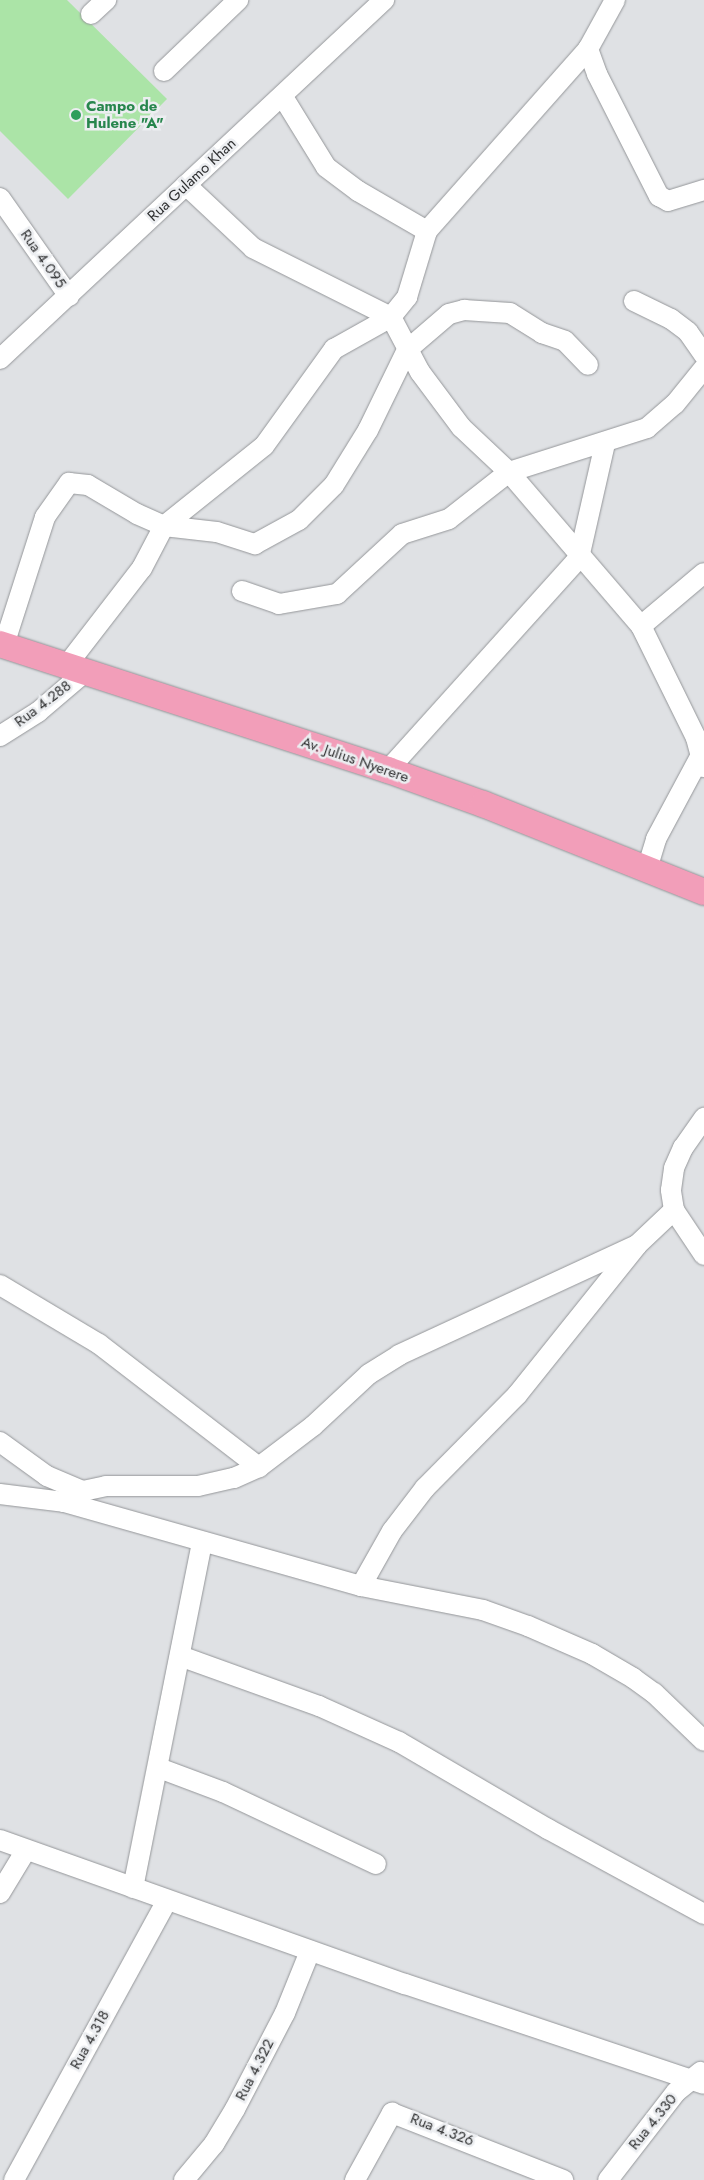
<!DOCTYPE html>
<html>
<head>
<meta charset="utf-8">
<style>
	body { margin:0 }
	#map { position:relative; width:704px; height:2180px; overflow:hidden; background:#dfe1e4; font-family:Jost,sans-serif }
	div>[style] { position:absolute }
	.green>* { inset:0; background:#abe4a7 }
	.roads { filter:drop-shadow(0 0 1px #949699) drop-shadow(0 0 1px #949699) }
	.minor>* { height:20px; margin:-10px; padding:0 10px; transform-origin:10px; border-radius:10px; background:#fff }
	.major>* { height:26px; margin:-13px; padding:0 13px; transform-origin:13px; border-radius:13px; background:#f29eb9 }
	.dots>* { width:14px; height:14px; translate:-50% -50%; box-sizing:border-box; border:2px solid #eceef1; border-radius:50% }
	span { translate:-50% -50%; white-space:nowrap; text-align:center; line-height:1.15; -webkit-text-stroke:5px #eceef1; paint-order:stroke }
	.leisure-label { font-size:15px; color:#27864d; font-weight:700 }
	.left { translate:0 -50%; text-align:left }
	.street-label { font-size:15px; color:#2e2f30 }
</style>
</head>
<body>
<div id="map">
	<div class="green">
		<div style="clip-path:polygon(0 0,67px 0,167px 99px,68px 199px,0 131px)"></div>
	</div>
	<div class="roads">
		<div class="minor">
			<div style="left:91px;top:14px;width:21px;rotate:-43deg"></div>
			<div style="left:588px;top:49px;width:27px;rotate:70deg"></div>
			<div style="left:597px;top:74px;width:137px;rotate:63.1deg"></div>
			<div style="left:659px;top:196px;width:10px;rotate:29deg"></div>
			<div style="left:668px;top:201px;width:38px;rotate:-17deg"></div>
			<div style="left:164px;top:71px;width:103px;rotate:-43.8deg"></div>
			<div style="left:283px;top:97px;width:82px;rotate:58.4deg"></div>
			<div style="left:326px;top:167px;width:40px;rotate:37deg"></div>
			<div style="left:358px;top:191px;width:80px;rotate:30.1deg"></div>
			<div style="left:186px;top:185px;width:92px;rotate:43.2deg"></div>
			<div style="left:253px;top:248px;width:154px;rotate:26.6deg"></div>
			<div style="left:391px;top:317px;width:62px;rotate:62.2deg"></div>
			<div style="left:420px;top:372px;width:69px;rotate:53.3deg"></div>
			<div style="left:461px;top:427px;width:66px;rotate:43.2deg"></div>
			<div style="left:509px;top:472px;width:203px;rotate:49.4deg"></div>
			<div style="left:641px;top:626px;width:125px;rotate:63.8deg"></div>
			<div style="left:696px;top:738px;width:30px;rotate:75deg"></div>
			<div style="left:0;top:198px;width:120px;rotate:54.9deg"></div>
			<div style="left:634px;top:301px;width:41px;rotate:25.9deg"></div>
			<div style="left:671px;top:319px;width:21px;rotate:37deg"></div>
			<div style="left:688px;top:332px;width:28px;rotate:55deg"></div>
			<div style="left:0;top:359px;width:526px;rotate:-43.07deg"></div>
			<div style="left:242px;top:591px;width:39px;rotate:19deg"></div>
			<div style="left:279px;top:604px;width:59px;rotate:-9.8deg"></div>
			<div style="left:337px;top:594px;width:88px;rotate:-42.7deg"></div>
			<div style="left:402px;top:534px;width:49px;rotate:-17.7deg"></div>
			<div style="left:449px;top:519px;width:76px;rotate:-38.1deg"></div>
			<div style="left:509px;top:472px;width:145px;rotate:-17.7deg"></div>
			<div style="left:647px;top:428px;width:37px;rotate:-41deg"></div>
			<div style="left:675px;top:404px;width:46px;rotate:-51.1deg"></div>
			<div style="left:641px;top:626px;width:82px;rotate:-40.1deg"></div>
			<div style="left:4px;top:645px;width:134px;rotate:-72.2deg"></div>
			<div style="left:45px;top:517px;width:42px;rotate:-54.8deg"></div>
			<div style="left:69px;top:483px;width:19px;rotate:6deg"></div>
			<div style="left:88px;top:485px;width:57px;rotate:30.6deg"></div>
			<div style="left:137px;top:514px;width:30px;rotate:24deg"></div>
			<div style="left:164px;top:526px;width:53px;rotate:6.5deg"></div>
			<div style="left:217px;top:532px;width:40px;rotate:18deg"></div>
			<div style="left:255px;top:544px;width:50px;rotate:-28.6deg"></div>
			<div style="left:299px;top:520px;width:49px;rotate:-45deg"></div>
			<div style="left:334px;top:485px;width:65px;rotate:-58.3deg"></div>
			<div style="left:368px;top:430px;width:89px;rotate:-64deg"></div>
			<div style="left:407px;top:350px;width:55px;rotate:-40.6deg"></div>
			<div style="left:449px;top:314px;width:16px;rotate:-15deg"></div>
			<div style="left:464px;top:310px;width:46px;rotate:3.7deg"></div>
			<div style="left:510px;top:313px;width:38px;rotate:32deg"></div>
			<div style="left:542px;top:333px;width:24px;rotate:19deg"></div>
			<div style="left:565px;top:341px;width:33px;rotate:46deg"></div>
			<div style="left:67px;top:665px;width:123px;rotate:-52.3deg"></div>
			<div style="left:142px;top:568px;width:47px;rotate:-62.4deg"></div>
			<div style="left:164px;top:526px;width:128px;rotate:-38.7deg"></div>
			<div style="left:264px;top:446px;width:120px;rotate:-54.2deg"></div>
			<div style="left:334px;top:349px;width:65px;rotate:-29.3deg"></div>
			<div style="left:391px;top:317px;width:26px;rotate:-51deg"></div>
			<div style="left:407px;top:297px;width:69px;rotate:-73.1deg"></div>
			<div style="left:427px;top:231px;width:243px;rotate:-48.5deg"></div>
			<div style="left:588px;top:49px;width:56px;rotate:-61.1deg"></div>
			<div style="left:0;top:736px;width:45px;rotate:-32.3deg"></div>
			<div style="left:38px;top:712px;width:63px;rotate:-40.5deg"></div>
			<div style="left:388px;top:770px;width:285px;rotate:-48deg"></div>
			<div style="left:579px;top:558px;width:117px;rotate:-77.2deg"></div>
			<div style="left:647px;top:869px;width:31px;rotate:-73deg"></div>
			<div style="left:656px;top:839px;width:93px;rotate:-61.8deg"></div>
			<div style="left:674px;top:1210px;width:54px;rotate:56.3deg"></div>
			<div style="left:0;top:1285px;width:115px;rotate:30.8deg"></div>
			<div style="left:99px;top:1344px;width:202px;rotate:37.6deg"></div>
			<div style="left:0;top:1442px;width:58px;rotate:35.9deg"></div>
			<div style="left:47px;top:1476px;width:39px;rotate:23deg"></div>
			<div style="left:0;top:1494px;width:64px;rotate:7.1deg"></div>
			<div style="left:64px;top:1502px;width:309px;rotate:15.8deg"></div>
			<div style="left:361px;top:1586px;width:124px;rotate:11.1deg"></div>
			<div style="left:483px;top:1610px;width:48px;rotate:19.6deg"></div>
			<div style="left:528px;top:1626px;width:70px;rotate:23.6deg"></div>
			<div style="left:592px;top:1654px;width:48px;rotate:30.3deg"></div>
			<div style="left:633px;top:1678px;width:26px;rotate:36deg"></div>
			<div style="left:654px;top:1693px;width:69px;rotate:43.8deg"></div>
			<div style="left:64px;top:1502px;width:22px;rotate:-30deg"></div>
			<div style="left:83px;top:1491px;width:24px;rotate:-12deg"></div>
			<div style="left:106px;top:1486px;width:92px"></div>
			<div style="left:198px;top:1486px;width:37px;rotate:-13deg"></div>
			<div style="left:234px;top:1478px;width:27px;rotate:-24deg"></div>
			<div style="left:259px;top:1467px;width:68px;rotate:-37.2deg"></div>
			<div style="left:313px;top:1426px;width:76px;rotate:-42.9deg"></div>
			<div style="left:369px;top:1374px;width:36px;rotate:-32deg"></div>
			<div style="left:399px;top:1355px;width:262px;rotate:-24.8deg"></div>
			<div style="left:361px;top:1586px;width:63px;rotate:-60.6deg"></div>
			<div style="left:392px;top:1531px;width:54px;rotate:-52.5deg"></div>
			<div style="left:425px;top:1488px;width:131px;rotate:-45.3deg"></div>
			<div style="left:517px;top:1395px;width:192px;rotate:-51.3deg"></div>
			<div style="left:637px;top:1245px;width:51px;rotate:-43.4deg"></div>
			<div style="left:674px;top:1210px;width:20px;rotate:-99deg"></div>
			<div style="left:671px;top:1190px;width:22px;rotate:-82deg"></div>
			<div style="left:674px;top:1168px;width:22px;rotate:-66deg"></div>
			<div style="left:683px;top:1148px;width:37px;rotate:-55deg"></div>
			<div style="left:180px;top:1656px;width:148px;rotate:19.8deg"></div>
			<div style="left:319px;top:1706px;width:88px;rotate:24.2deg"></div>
			<div style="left:399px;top:1742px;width:173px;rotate:30.3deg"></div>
			<div style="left:548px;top:1829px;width:178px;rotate:28.6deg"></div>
			<div style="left:159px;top:1768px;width:68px;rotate:20.6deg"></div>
			<div style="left:223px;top:1792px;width:169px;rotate:25.2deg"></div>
			<div style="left:0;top:1840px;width:430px;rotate:19.6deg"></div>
			<div style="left:405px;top:1984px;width:315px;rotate:18.5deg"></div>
			<div style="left:133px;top:1888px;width:353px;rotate:-78.7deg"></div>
			<div style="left:0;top:1893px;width:50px;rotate:-58.8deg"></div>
			<div style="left:14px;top:2180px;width:319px;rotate:-61.3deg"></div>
			<div style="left:184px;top:2180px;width:47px;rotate:-50.2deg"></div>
			<div style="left:214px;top:2144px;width:41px;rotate:-59deg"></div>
			<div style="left:235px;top:2109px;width:108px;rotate:-62.5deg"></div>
			<div style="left:285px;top:2013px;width:67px;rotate:-68deg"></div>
			<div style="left:355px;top:2180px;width:77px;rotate:-61.1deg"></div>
			<div style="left:392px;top:2113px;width:184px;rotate:21.4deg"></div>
			<div style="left:608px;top:2180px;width:111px;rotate:-52.3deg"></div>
			<div style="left:676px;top:2092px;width:32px;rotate:-39deg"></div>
		</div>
		<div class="major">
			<div style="left:0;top:644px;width:408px;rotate:18deg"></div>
			<div style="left:388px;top:770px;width:101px;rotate:19.7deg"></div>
			<div style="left:483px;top:804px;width:238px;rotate:21.7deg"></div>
		</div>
	</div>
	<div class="dots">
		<div style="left:76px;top:115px;background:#2e9e5b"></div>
	</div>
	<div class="leisure-label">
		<span class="left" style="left:86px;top:115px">Campo de<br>Hulene "A"</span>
	</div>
	<div class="street-label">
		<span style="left:192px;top:180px;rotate:-43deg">Rua Gulamo Khan</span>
		<span style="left:43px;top:259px;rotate:55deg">Rua 4.095</span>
		<span style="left:43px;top:704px;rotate:-37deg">Rua 4.288</span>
		<span style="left:355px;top:760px;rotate:19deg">Av. Julius Nyerere</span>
		<span style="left:90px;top:2040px;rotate:-61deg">Rua 4.318</span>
		<span style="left:255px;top:2070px;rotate:-63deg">Rua 4.322</span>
		<span style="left:653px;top:2122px;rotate:-51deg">Rua 4.330</span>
		<span style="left:442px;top:2130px;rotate:21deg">Rua 4.326</span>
	</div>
</div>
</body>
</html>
